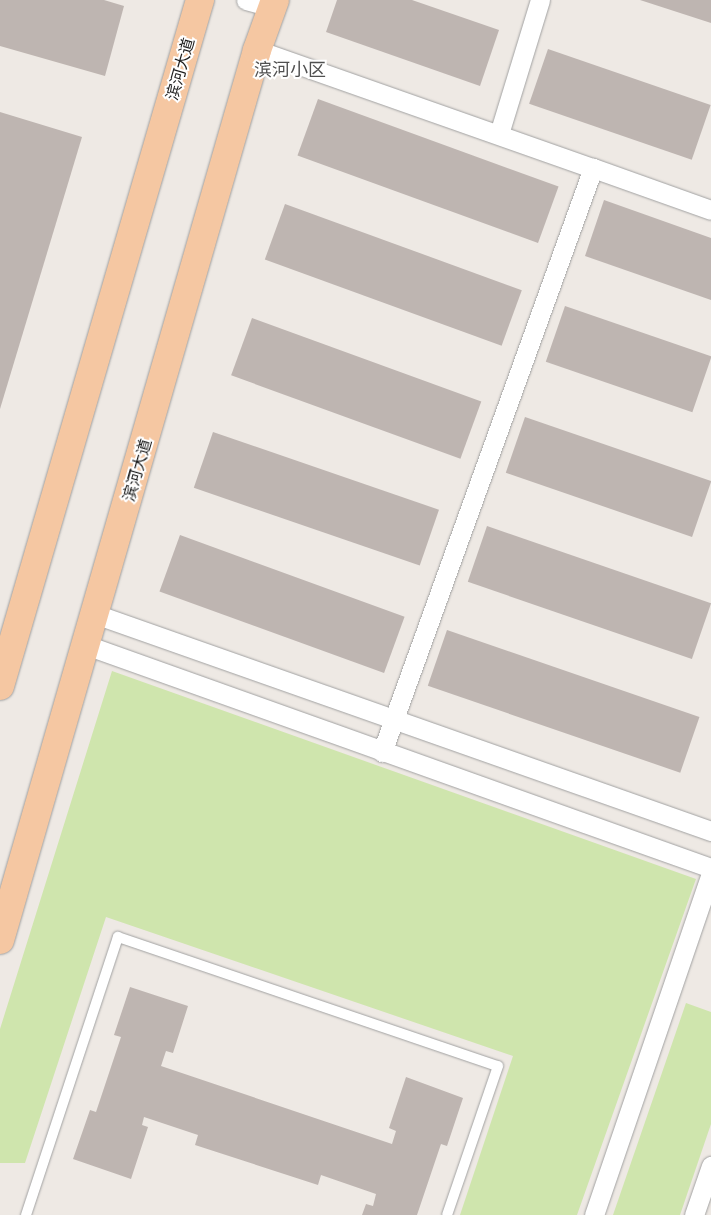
<!DOCTYPE html>
<html>
<head>
<meta charset="utf-8">
<style>
	body { margin:0 }
	#map { position:relative; width:711px; height:1215px; overflow:hidden; background:#eee9e4; font-family:"Golos Text","Noto Sans SC",sans-serif }
	div>[style] { position:absolute }
	.grass>* { inset:0; background:#cfe5ad }
	.building>* { inset:0; background:#beb5b1; transform-origin:0 0 }
	.roads { filter:drop-shadow(0 0 1px #a1a1a1) drop-shadow(0 0 1px #a1a1a1) }
	.service>* { height:10px; margin:-5px; padding:0 5px; transform-origin:5px; border-radius:5px; background:#fff }
	.minor>* { height:19px; margin:-9.5px; padding:0 9.5px; transform-origin:9.5px; border-radius:9.5px; background:#fff }
	.primary>* { height:28px; margin:-14px; padding:0 14px; transform-origin:14px; border-radius:14px; background:#f5c7a2 }
	span { translate:-50% -50%; white-space:nowrap; text-align:center; line-height:1.15; -webkit-text-stroke:4px #fff; paint-order:stroke }
	.street-label { font-size:16px; color:#1d1d1d }
	.neighbourhood-label { font-size:18px; color:#505050 }
</style>
</head>
<body>
<div id="map">
	<div class="grass">
		<div style="clip-path:polygon(112px 671px,696px 879px,577px 1215px,460px 1215px,513px 1056px,106px 917px,25px 1163px,0 1163px,0 1029px)"></div>
		<div style="clip-path:polygon(686px 1003px,711px 1012px,711px 1124px,680px 1215px,613px 1215px)"></div>
	</div>
	<div class="building">
		<div style="clip-path:polygon(0 0,104px 0,124px 6px,105px 76px,0 46px)"></div>
		<div style="clip-path:polygon(337px 0,412px 0,499px 30px,480px 86px,326px 32px)"></div>
		<div style="clip-path:polygon(640px 0,711px 0,711px 23px)"></div>
		<div style="left:548px;top:49px;width:172px;height:58px;rotate:19deg"></div>
		<div style="left:318px;top:99px;width:256px;height:60px;rotate:20deg"></div>
		<div style="clip-path:polygon(0 112px,82px 137px,0 409px)"></div>
		<div style="clip-path:polygon(604px 200px,711px 238px,711px 300px,585px 256px)"></div>
		<div style="left:285px;top:204px;width:252px;height:59px;rotate:20deg"></div>
		<div style="left:565px;top:306px;width:155px;height:59px;rotate:19deg"></div>
		<div style="left:252px;top:318px;width:244px;height:61px;rotate:20deg"></div>
		<div style="left:525px;top:417px;width:197px;height:59px;rotate:19deg"></div>
		<div style="left:213px;top:432px;width:239px;height:59px;rotate:19deg"></div>
		<div style="left:487px;top:526px;width:237px;height:59px;rotate:19deg"></div>
		<div style="left:180px;top:535px;width:239px;height:60px;rotate:20deg"></div>
		<div style="left:447px;top:630px;width:267px;height:59px;rotate:19deg"></div>
		<div style="clip-path:polygon(130px 987px,188px 1006px,173px 1053px,166px 1051px,161px 1066px,392px 1144px,396px 1131px,389px 1128px,406px 1077px,463px 1098px,447px 1146px,441px 1144px,417px 1215px,362px 1215px,366px 1204px,373px 1206px,376px 1194px,321px 1175px,318px 1185px,195px 1145px,198px 1135px,144px 1117px,142px 1125px,148px 1127px,131px 1179px,73px 1159px,90px 1110px,96px 1112px,121px 1037px,114px 1035px)"></div>
	</div>
	<div class="roads">
		<div class="service">
			<div style="left:26px;top:1215px;width:293px;rotate:-71.7deg"></div>
			<div style="left:118px;top:937px;width:401px;rotate:18.8deg"></div>
			<div style="left:498px;top:1066px;width:157px;rotate:108.9deg"></div>
		</div>
		<div class="minor">
			<div style="left:246px;top:0;width:28px;rotate:15deg"></div>
			<div style="left:257px;top:50px;width:356px;rotate:19.4deg"></div>
			<div style="left:593px;top:168px;width:621px;rotate:109.86deg"></div>
			<div style="left:499px;top:134px;width:140px;rotate:-73deg"></div>
			<div style="left:593px;top:168px;width:125px;rotate:19.6deg"></div>
			<div style="left:95px;top:614px;width:653px;rotate:19.41deg"></div>
			<div style="left:86px;top:645px;width:664px;rotate:19.64deg"></div>
			<div style="left:594px;top:1215px;width:361px;rotate:-71.1deg"></div>
			<div style="left:694px;top:1215px;width:52px;rotate:-70.9deg"></div>
		</div>
		<div class="primary">
			<div style="left:0;top:686px;width:715px;rotate:-73.75deg"></div>
			<div style="left:0;top:940px;width:926px;rotate:-73.89deg"></div>
			<div style="left:257px;top:50px;width:53px;rotate:-70.2deg"></div>
		</div>
	</div>
	<div class="street-label">
		<span style="left:180px;top:69px;rotate:-74deg">滨河大道</span>
		<span style="left:137px;top:470px;rotate:-74deg">滨河大道</span>
	</div>
	<div class="neighbourhood-label">
		<span style="left:290px;top:69px">滨河小区</span>
	</div>
</div>
</body>
</html>
